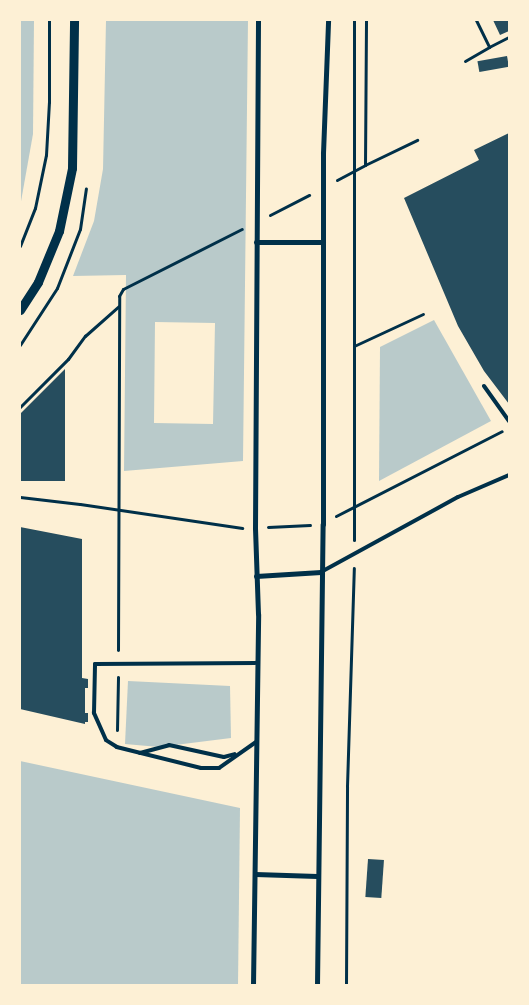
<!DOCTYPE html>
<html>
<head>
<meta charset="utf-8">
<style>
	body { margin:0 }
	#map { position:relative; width:529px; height:1005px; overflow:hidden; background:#fdf0d5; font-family:Helvetica,sans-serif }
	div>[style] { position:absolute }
	.green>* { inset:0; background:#b9caca }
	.building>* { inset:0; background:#264d5e; transform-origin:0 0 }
	.path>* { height:3px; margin:-1.5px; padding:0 1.5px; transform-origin:1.5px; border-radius:1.5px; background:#003049 }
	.service>* { height:4px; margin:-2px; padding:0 2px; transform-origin:2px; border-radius:2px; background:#003049 }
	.minor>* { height:5px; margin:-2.5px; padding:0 2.5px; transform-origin:2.5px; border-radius:2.5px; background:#003049 }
	.tertiary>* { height:9px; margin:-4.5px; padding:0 4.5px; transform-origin:4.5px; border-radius:4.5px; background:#003049 }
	span { translate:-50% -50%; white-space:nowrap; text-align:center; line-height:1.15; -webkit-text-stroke:4px #fdf0d5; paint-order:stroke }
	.frame { position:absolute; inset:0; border:21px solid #fdf0d5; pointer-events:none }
</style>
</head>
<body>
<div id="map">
	<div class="green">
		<div style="clip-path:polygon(20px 20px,34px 20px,33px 134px,20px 207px)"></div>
		<div style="clip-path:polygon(evenodd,106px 20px,248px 20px,243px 461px,124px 471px,126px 275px,73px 276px,94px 221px,103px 169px,106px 20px,155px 322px,215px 323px,213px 424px,154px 423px,155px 322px)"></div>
		<div style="clip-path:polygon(434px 320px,491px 421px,379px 481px,380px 347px)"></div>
		<div style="clip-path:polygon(128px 681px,230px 686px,231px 738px,159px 747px,125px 744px)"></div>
		<div style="clip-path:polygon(20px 761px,240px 808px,238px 985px,20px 985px)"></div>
	</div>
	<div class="building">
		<div style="clip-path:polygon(493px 20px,509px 20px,509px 31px,500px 35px)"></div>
		<div style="left:507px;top:56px;width:11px;height:30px;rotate:80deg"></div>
		<div style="clip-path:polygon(509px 133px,509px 404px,484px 371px,458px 326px,404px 198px,479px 160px,474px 150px)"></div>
		<div style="clip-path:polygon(65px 369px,65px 481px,20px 481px,20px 414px)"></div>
		<div style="clip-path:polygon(20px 527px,82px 539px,82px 678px,88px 679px,88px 688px,85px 688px,85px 713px,88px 713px,88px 722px,85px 722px,85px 724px,20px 709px)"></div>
		<div style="left:368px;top:859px;width:16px;height:38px;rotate:4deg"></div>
	</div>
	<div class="path">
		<div style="left:354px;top:20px;width:520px;rotate:90deg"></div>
		<div style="left:476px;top:20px;width:30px;rotate:64deg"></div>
		<div style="left:489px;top:47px;width:22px;rotate:-27deg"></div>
		<div style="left:465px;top:61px;width:28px;rotate:-30deg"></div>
		<div style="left:365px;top:165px;width:58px;rotate:-25.7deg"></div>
		<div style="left:337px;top:180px;width:32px;rotate:-28deg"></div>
		<div style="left:365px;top:165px;width:145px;rotate:-89.6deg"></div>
		<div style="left:270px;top:215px;width:44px;rotate:-27.1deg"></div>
		<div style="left:20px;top:246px;width:41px;rotate:-68.5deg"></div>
		<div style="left:35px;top:208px;width:54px;rotate:-78.3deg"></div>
		<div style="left:46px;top:155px;width:53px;rotate:-86.8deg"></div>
		<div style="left:49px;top:102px;width:82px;rotate:-90deg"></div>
		<div style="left:20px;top:345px;width:68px;rotate:-57deg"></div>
		<div style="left:57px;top:288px;width:63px;rotate:-68.7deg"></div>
		<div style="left:80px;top:229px;width:41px;rotate:-81.7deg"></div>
		<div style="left:354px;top:346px;width:76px;rotate:-24.9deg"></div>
		<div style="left:20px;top:407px;width:68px;rotate:-45deg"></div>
		<div style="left:68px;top:359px;width:29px;rotate:-54deg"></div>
		<div style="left:85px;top:336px;width:45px;rotate:-41.4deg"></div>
		<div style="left:20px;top:497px;width:60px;rotate:6.7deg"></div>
		<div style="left:80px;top:504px;width:164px;rotate:8.4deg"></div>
		<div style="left:336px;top:516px;width:186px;rotate:-27.1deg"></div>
		<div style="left:268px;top:527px;width:42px;rotate:-2.7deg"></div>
		<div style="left:118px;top:650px;width:354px;rotate:-89.8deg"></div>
		<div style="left:119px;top:296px;width:8px;rotate:-60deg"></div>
		<div style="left:123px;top:289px;width:133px;rotate:-26.8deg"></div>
		<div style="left:117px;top:730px;width:53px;rotate:-88.9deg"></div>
		<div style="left:346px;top:985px;width:199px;rotate:-89.7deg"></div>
		<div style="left:347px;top:786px;width:218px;rotate:-88.2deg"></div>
	</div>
	<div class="service">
		<div style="left:484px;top:386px;width:43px;rotate:54.5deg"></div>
		<div style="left:321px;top:572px;width:156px;rotate:-28.7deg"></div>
		<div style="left:458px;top:497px;width:56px;rotate:-23.3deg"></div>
		<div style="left:256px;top:742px;width:45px;rotate:144.9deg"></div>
		<div style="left:219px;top:768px;width:18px;rotate:180deg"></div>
		<div style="left:201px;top:768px;width:87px;rotate:-166deg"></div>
		<div style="left:117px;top:747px;width:13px;rotate:-148deg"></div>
		<div style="left:106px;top:740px;width:30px;rotate:-114deg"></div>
		<div style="left:94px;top:713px;width:49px;rotate:-88.8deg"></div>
		<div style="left:95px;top:664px;width:162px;rotate:-0.4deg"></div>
		<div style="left:140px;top:753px;width:30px;rotate:-15deg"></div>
		<div style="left:169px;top:745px;width:56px;rotate:12.3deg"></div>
		<div style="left:224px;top:757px;width:11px;rotate:-15deg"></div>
	</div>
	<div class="minor">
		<div style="left:256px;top:242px;width:67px"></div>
		<div style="left:256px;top:576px;width:65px;rotate:-3.5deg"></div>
		<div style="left:255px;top:874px;width:62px;rotate:1.8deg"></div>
		<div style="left:253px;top:985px;width:371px;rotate:-89.2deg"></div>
		<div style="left:258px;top:614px;width:86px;rotate:-92deg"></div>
		<div style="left:255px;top:528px;width:508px;rotate:-89.66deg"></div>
		<div style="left:317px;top:985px;width:461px;rotate:-89.3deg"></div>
		<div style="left:323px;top:524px;width:371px;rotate:-90deg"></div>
		<div style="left:323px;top:153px;width:133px;rotate:-87.8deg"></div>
	</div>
	<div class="tertiary">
		<div style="left:20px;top:310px;width:33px;rotate:-57deg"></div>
		<div style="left:38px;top:282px;width:55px;rotate:-67.6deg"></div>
		<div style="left:59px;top:231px;width:64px;rotate:-78.3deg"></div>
		<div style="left:72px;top:168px;width:148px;rotate:-89.2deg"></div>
	</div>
	<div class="frame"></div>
</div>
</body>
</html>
